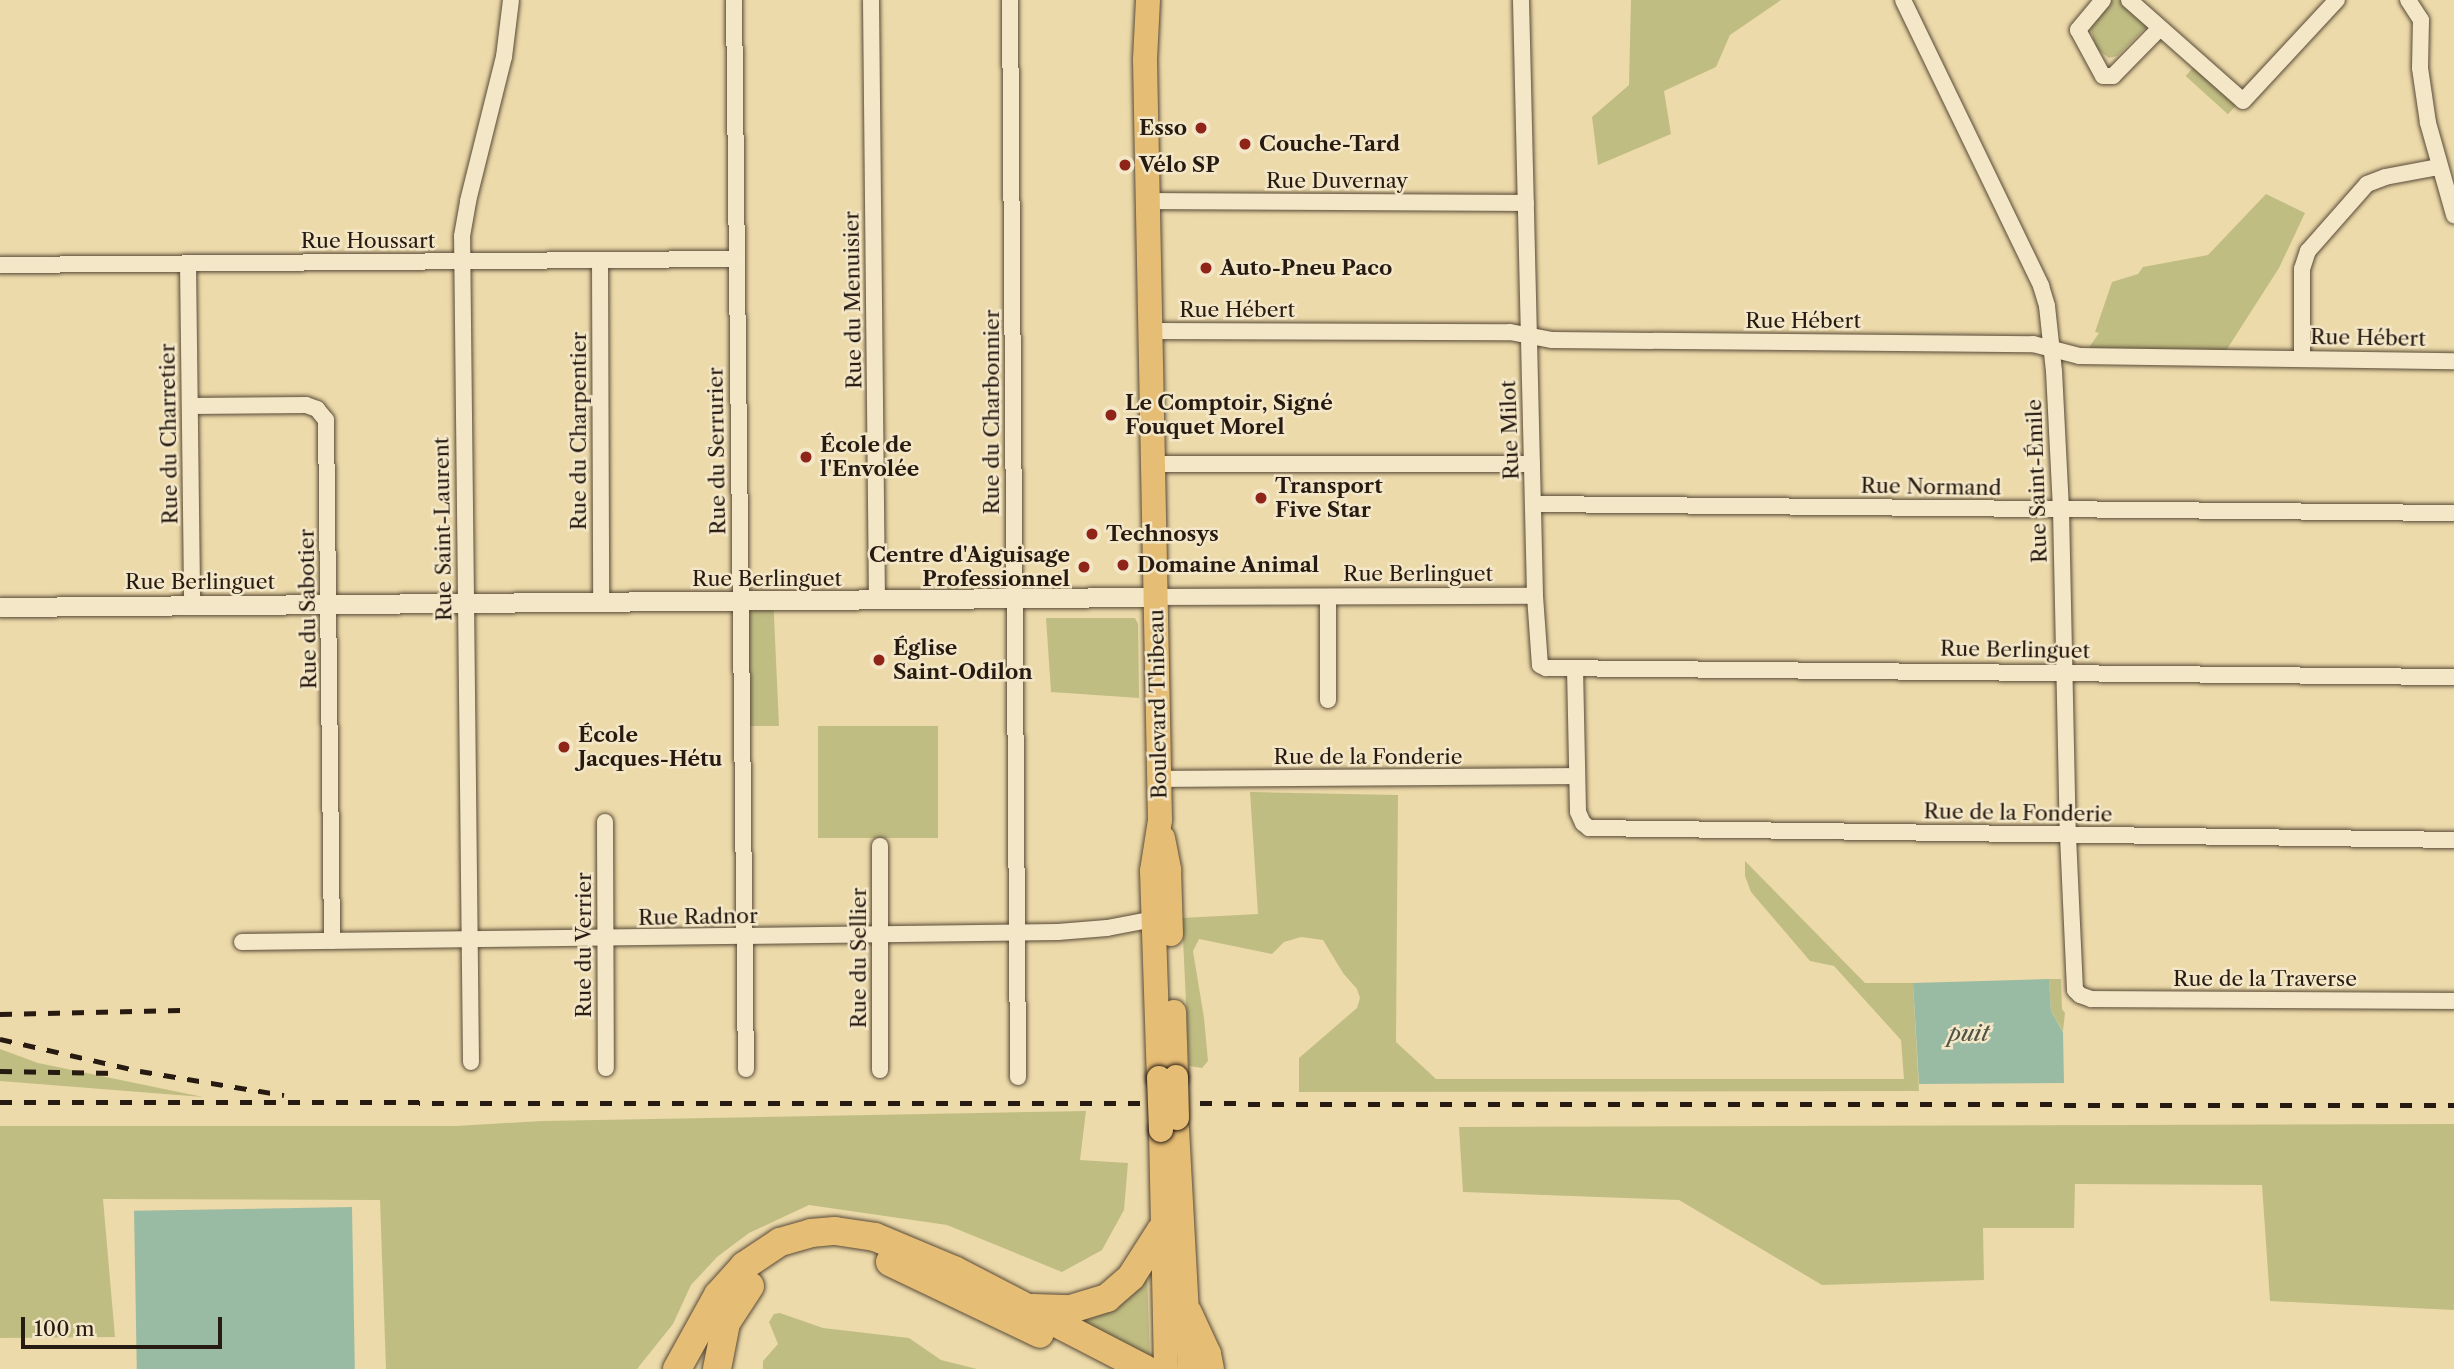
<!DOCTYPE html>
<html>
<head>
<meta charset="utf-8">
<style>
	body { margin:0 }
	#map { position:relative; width:2454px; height:1369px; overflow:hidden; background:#eddaaa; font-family:"Libre Caslon Text",serif }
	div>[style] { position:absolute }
	.green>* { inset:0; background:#c0bd83; transform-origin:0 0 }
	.water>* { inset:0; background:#9abba3; transform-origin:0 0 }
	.roads { filter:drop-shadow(0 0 2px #584a37) drop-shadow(0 0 2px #584a37) }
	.minor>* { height:16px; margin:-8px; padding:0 8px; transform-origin:8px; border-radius:8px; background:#f3e7c8 }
	.tertiary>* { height:19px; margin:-9.5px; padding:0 9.5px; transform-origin:9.5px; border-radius:9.5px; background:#f3e7c8 }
	.primary>* { height:24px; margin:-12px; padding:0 12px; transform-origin:12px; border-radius:12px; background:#e6bd75 }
	.motorway>* { height:28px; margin:-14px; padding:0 14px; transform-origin:14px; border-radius:14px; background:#e6bd75 }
	.rail>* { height:4.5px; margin-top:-2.25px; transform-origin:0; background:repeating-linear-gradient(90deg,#271a11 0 12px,transparent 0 24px) }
	.bridges { filter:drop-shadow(0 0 2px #271a11) drop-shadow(0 0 2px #271a11) }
	.primary-bridge>* { height:24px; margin:-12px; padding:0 12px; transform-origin:12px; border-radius:12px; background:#e6bd75 }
	.dots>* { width:19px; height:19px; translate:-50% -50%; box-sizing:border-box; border:4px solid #f3e7c8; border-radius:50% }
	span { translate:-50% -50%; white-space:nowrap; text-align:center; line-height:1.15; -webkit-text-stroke:5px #f3e7c8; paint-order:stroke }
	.poi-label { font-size:21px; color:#271a11; font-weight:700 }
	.right { translate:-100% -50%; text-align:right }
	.left { translate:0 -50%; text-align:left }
	.street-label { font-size:21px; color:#271a11 }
	.water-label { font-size:23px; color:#4f5244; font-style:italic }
	.scale { position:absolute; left:21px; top:1317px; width:201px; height:32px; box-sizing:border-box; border:4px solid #271a11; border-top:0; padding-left:9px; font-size:21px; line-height:24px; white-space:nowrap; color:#271a11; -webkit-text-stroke:5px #f3e7c8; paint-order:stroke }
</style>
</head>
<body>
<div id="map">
	<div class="green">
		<div style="clip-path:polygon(1631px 0,1781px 0,1730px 35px,1716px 67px,1664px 91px,1671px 134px,1598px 165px,1592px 117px,1629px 85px)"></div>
		<div style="clip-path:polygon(2102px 0,2130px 0,2153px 20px,2117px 56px,2109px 58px,2096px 48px,2088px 17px)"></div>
		<div style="left:2201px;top:59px;width:57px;height:23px;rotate:42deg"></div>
		<div style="clip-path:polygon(2266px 194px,2305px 213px,2279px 268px,2222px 357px,2086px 352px,2099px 333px,2095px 332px,2112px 282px,2138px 274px,2143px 267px,2208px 255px)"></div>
		<div style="clip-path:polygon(744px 593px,773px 594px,779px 726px,743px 726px)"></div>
		<div style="clip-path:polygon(1046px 618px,1135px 618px,1138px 624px,1139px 698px,1051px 692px)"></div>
		<div style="left:818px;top:726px;width:120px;height:112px"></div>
		<div style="clip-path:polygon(1250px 792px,1398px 795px,1396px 1042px,1436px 1079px,1904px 1079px,1901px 1040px,1834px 966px,1810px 961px,1751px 892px,1745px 876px,1745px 861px,1865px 983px,1913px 983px,1919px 1091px,1299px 1092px,1299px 1058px,1357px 1008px,1360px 998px,1357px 989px,1343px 973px,1323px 940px,1301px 937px,1284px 942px,1272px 954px,1199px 939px,1193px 951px,1204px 1018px,1208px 1061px,1202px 1068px,1189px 1066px,1182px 918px,1258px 914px)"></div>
		<div style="clip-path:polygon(2049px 979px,2061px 979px,2062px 1009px,2065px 1013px,2063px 1031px,2051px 1011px)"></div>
		<div style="clip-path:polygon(0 1049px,38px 1063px,203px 1097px,0 1081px)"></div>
		<div style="clip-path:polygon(1086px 1111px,1080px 1160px,1128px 1163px,1124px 1210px,1102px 1250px,1062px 1272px,947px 1225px,809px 1205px,749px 1233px,717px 1257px,691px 1285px,673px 1324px,637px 1369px,386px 1369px,380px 1200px,103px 1199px,115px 1337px,0 1338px,0 1126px,456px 1126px,542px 1121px)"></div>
		<div style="clip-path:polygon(2454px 1124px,2454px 1310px,2270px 1301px,2262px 1185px,2075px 1184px,2074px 1228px,1983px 1228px,1984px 1280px,1822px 1285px,1679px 1200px,1463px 1192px,1459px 1127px)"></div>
		<div style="clip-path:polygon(1147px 1272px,1150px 1360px,1055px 1314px)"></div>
		<div style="clip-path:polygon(780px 1313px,823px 1328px,909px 1338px,941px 1360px,977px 1369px,763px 1369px,763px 1361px,778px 1344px,769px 1322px,774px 1314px)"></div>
	</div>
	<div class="water">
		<div style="clip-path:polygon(2049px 979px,2051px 1011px,2063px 1032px,2064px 1083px,1919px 1084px,1913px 983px)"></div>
		<div style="left:352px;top:1207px;width:162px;height:218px;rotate:89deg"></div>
	</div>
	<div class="roads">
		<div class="minor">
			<div style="left:734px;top:0;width:1069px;rotate:89.36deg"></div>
			<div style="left:871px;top:0;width:601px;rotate:89.43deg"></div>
			<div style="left:1010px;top:0;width:1077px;rotate:89.57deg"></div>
			<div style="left:1521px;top:0;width:596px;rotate:88.65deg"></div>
			<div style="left:1535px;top:596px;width:69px;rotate:85.9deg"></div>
			<div style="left:1540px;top:665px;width:7px;rotate:27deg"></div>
			<div style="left:1546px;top:668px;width:908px;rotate:0.57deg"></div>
			<div style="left:1903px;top:0;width:318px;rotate:64.2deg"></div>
			<div style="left:2041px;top:286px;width:21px;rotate:73deg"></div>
			<div style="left:2047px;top:306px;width:65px;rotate:83.9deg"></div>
			<div style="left:2054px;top:371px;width:138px;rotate:87.1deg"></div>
			<div style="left:2061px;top:509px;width:327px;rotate:88.8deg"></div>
			<div style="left:2068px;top:836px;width:154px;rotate:87.4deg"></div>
			<div style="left:2075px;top:990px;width:7px;rotate:45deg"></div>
			<div style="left:2080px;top:995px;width:12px;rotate:20deg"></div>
			<div style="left:2091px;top:999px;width:363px;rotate:0.3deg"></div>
			<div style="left:2103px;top:0;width:39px;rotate:130deg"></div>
			<div style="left:2078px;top:30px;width:52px;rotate:61.5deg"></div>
			<div style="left:2103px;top:76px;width:10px"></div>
			<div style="left:2113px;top:76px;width:67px;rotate:-45.6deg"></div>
			<div style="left:2129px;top:0;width:152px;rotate:41.5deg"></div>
			<div style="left:2243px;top:101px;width:138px;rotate:-47.1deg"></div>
			<div style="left:2408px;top:0;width:24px;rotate:57deg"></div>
			<div style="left:2421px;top:20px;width:48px;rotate:91.2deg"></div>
			<div style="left:2420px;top:68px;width:56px;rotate:81.7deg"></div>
			<div style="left:2428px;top:123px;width:96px;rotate:74.2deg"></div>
			<div style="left:1148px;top:201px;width:378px;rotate:0.3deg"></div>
			<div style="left:600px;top:260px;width:342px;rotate:89.8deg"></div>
			<div style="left:188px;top:263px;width:342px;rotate:89.3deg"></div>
			<div style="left:0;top:265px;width:736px;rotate:-0.47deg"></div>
			<div style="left:1151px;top:331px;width:359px;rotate:0.2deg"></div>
			<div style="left:1510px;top:332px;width:43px;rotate:10.8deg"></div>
			<div style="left:1552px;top:340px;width:481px;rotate:0.5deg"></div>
			<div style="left:2033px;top:344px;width:48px;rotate:14.6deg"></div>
			<div style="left:2079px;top:356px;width:375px;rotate:0.8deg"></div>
			<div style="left:2302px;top:358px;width:89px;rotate:-90deg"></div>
			<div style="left:2302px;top:269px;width:19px;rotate:-72deg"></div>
			<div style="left:2308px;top:251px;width:89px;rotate:-48.6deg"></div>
			<div style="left:2367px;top:184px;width:19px;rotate:-21deg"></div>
			<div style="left:2385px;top:177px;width:55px;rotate:-10.5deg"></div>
			<div style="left:190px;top:406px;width:116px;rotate:-0.5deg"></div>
			<div style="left:306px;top:405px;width:12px;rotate:20deg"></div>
			<div style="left:317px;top:409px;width:14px;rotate:51deg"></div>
			<div style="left:326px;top:420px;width:521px;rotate:89.34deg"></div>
			<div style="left:1153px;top:464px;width:379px"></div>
			<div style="left:1533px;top:504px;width:921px;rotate:0.56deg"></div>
			<div style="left:1157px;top:597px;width:378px;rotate:-0.2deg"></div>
			<div style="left:1575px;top:668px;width:144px;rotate:88.8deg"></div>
			<div style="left:1578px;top:812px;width:12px;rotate:66deg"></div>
			<div style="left:1583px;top:823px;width:8px;rotate:40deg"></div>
			<div style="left:1589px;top:828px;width:865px;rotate:0.79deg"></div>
			<div style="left:1328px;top:700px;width:103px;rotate:-90deg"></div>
			<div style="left:1159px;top:779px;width:418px;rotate:-0.4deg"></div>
			<div style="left:605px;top:822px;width:246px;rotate:89.8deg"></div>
			<div style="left:880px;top:846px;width:224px;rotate:90deg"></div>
			<div style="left:242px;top:942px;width:816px;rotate:-0.7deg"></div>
			<div style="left:1058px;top:932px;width:49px;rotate:-4.7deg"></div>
			<div style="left:1107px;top:928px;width:48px;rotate:-10.8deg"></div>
			<div style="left:471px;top:1062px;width:826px;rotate:-90.62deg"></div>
			<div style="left:462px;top:236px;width:36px;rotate:-80deg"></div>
			<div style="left:468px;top:201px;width:148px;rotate:-76deg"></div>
			<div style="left:504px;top:57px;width:57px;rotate:-83deg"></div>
		</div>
		<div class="tertiary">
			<div style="left:0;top:607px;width:1157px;rotate:-0.5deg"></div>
		</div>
		<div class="primary">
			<div style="left:1148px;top:0;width:60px;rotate:92.9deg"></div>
			<div style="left:1145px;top:60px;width:760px;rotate:88.87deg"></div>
			<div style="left:1160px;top:820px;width:52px;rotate:98.9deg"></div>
			<div style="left:1152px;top:871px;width:207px;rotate:88.1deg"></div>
			<div style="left:1163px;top:838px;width:33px;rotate:79deg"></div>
			<div style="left:1169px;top:870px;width:64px;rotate:88.2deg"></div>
			<div style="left:1174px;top:1012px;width:65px;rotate:88.2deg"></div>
			<div style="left:1177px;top:1129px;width:240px;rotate:86.9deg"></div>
			<div style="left:1161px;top:1130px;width:239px;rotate:88.8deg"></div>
		</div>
		<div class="motorway">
			<div style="left:890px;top:1262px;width:166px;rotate:25.6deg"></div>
			<div style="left:1033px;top:1308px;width:38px;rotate:2deg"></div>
			<div style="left:1071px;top:1309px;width:38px;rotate:-17deg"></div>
			<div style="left:1107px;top:1298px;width:32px;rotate:-41deg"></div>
			<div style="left:1131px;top:1277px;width:56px;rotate:-57.4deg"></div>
			<div style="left:1188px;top:1313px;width:45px;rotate:65.1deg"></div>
			<div style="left:1207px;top:1354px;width:15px;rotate:79deg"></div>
			<div style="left:677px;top:1369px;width:85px;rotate:-61deg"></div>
			<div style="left:718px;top:1295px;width:39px;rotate:-48deg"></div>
			<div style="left:744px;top:1266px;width:43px;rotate:-33.7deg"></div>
			<div style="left:780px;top:1242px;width:32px;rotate:-16deg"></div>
			<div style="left:811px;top:1233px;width:24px;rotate:-5deg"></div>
			<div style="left:835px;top:1231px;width:40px;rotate:8.5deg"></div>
			<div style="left:875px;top:1237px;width:86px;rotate:22.7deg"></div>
			<div style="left:954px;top:1270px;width:215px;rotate:27.4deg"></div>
			<div style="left:717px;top:1369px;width:47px;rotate:-78.9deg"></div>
			<div style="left:726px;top:1323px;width:44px;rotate:-57deg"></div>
		</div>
	</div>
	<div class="rail">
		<div style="left:0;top:1014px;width:181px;rotate:-1.3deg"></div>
		<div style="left:0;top:1039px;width:144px;rotate:12.9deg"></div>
		<div style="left:140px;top:1071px;width:146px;rotate:9.5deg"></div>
		<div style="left:0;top:1071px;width:116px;rotate:1deg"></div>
		<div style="left:0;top:1102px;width:2454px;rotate:0.07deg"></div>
	</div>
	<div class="bridges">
		<div class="primary-bridge">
			<div style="left:1176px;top:1077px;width:41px;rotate:88.6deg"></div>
			<div style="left:1159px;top:1078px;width:52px;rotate:87.8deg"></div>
		</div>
	</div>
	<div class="dots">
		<div style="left:1201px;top:128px;background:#8f2418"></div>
		<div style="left:1245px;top:144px;background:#8f2418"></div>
		<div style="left:1125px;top:165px;background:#8f2418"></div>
		<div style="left:1206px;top:268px;background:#8f2418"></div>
		<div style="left:1111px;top:415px;background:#8f2418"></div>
		<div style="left:806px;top:457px;background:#8f2418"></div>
		<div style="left:1261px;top:498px;background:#8f2418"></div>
		<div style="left:1092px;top:534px;background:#8f2418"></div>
		<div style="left:1123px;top:565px;background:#8f2418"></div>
		<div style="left:1084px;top:567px;background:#8f2418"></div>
		<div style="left:879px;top:660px;background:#8f2418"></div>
		<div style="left:564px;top:747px;background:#8f2418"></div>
	</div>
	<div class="poi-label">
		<span class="right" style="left:1187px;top:128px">Esso</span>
		<span class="left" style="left:1259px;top:144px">Couche-Tard</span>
		<span class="left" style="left:1139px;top:165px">Vélo SP</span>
		<span class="left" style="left:1220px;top:268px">Auto-Pneu Paco</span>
		<span class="left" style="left:1125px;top:415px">Le Comptoir, Signé<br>Fouquet Morel</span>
		<span class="left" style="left:820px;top:457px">École de<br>l'Envolée</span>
		<span class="left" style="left:1275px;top:498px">Transport<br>Five Star</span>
		<span class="left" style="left:1106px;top:534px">Technosys</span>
		<span class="right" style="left:1070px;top:567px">Centre d'Aiguisage<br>Professionnel</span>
		<span class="left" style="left:1137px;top:565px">Domaine Animal</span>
		<span class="left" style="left:893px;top:660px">Église<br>Saint-Odilon</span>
		<span class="left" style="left:578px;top:747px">École<br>Jacques-Hétu</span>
	</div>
	<div class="street-label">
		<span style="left:1337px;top:181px">Rue Duvernay</span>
		<span style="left:368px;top:241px">Rue Houssart</span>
		<span style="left:853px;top:300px;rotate:-91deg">Rue du Menuisier</span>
		<span style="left:1237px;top:310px">Rue Hébert</span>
		<span style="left:1803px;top:321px">Rue Hébert</span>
		<span style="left:2368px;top:338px;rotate:1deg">Rue Hébert</span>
		<span style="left:992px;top:412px;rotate:-90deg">Rue du Charbonnier</span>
		<span style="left:1510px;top:430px;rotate:-92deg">Rue Milot</span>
		<span style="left:579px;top:431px;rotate:-90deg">Rue du Charpentier</span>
		<span style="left:169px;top:434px;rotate:-91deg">Rue du Charretier</span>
		<span style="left:717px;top:451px;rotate:-91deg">Rue du Serrurier</span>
		<span style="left:2037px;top:481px;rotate:-92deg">Rue Saint-Émile</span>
		<span style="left:1931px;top:487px;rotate:1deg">Rue Normand</span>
		<span style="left:443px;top:529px;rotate:-91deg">Rue Saint-Laurent</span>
		<span style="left:1418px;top:574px">Rue Berlinguet</span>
		<span style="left:767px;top:579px">Rue Berlinguet</span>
		<span style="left:200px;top:582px">Rue Berlinguet</span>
		<span style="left:308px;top:609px;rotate:-91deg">Rue du Sabotier</span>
		<span style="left:2015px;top:650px;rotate:1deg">Rue Berlinguet</span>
		<span style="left:1158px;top:704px;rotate:-91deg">Boulevard Thibeau</span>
		<span style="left:1368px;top:757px">Rue de la Fonderie</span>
		<span style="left:2018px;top:813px;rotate:1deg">Rue de la Fonderie</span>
		<span style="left:698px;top:917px;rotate:-1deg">Rue Radnor</span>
		<span style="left:584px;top:945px;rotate:-90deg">Rue du Verrier</span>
		<span style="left:859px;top:958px;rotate:-90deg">Rue du Sellier</span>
		<span style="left:2265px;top:979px">Rue de la Traverse</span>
	</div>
	<div class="water-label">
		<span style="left:1969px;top:1033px">puit</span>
	</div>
	<div class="scale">100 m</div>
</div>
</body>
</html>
